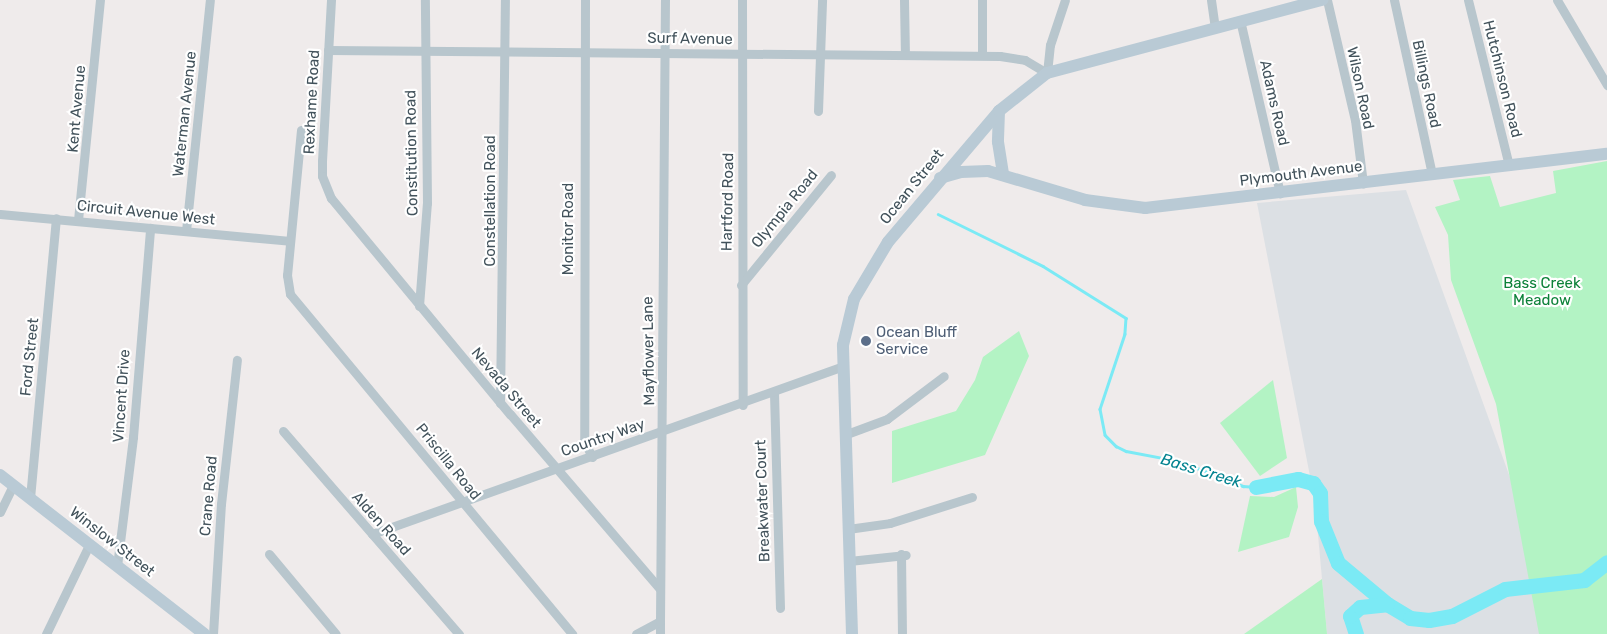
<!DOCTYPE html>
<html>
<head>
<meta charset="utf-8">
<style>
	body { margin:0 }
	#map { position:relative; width:1607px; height:634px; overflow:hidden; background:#efebeb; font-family:Rubik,sans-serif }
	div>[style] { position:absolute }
	.airport>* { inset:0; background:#dce0e4 }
	.green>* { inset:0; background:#b3f3c4 }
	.stream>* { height:2.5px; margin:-1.25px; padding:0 1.25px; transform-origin:1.25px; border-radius:1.25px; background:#7beaf5 }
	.river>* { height:15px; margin:-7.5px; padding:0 7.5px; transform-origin:7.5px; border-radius:7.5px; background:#7beaf5 }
	.street>* { height:9px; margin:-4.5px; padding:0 4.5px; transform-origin:4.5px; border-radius:4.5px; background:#b8c6cd }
	.secondary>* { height:12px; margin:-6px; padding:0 6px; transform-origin:6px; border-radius:6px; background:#b9cad5 }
	.dots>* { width:14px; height:14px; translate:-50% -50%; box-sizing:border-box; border:2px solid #fff; border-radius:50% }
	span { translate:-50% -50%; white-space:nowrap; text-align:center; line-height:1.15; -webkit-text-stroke:4.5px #fff; paint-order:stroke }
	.street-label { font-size:15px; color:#42525b }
	.park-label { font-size:15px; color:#0d8239 }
	.service-label { font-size:15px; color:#4e5e75 }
	.left { translate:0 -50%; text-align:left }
	.water-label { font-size:16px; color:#038390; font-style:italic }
</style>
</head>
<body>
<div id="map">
	<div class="airport">
		<div style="clip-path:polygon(1406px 190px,1554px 599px,1583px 634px,1327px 634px,1315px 502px,1257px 203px)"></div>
	</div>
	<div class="green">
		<div style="clip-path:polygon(1607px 161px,1607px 634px,1539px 634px,1496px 404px,1451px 280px,1448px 235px,1435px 207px,1460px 200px,1453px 180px,1490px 176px,1500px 207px,1556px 193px,1553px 171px)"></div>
		<div style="clip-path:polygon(1019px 331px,1029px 356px,985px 455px,892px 483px,892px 431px,956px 411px,975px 380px,983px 357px)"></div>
		<div style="clip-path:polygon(1273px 380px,1287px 458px,1260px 476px,1220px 423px)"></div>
		<div style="clip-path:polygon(1296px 487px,1298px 507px,1289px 537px,1238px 552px,1250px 496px,1274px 497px)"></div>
		<div style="clip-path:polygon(1322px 579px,1327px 634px,1244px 634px)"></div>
	</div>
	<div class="stream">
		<div style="left:938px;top:214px;width:117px;rotate:26.3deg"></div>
		<div style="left:1043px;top:266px;width:98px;rotate:32.1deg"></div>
		<div style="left:1126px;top:318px;width:16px;rotate:94deg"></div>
		<div style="left:1125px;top:334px;width:79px;rotate:108.4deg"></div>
		<div style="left:1100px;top:409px;width:26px;rotate:79deg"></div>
		<div style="left:1105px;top:435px;width:16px;rotate:45deg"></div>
		<div style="left:1116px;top:446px;width:11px;rotate:27deg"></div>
		<div style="left:1126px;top:451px;width:54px;rotate:10.7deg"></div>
		<div style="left:1179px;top:461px;width:69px;rotate:21.3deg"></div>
		<div style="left:1243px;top:486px;width:13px;rotate:4deg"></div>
	</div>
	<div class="river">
		<div style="left:1256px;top:487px;width:43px;rotate:-10.8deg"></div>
		<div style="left:1298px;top:479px;width:16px;rotate:15deg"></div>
		<div style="left:1313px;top:483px;width:12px;rotate:55deg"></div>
		<div style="left:1320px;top:493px;width:28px;rotate:88deg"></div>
		<div style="left:1321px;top:521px;width:45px;rotate:68deg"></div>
		<div style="left:1338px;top:563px;width:64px;rotate:39.9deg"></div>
		<div style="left:1387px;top:604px;width:27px;rotate:31deg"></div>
		<div style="left:1410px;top:618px;width:19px;rotate:6deg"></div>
		<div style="left:1429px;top:620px;width:23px;rotate:-10deg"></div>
		<div style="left:1452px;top:616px;width:59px;rotate:-27deg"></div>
		<div style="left:1505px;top:589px;width:80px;rotate:-6.5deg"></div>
		<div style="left:1584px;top:580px;width:29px;rotate:-38deg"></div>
		<div style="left:1356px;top:634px;width:19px;rotate:-108deg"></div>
		<div style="left:1350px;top:616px;width:13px;rotate:-42deg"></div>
		<div style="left:1360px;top:607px;width:27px;rotate:-6deg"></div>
	</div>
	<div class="street">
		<div style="left:331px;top:0;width:161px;rotate:93.2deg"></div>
		<div style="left:322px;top:161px;width:15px;rotate:90deg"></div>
		<div style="left:322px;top:176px;width:24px;rotate:68deg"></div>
		<div style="left:331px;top:198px;width:281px;rotate:50.4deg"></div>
		<div style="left:510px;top:414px;width:230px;rotate:49.4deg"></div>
		<div style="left:585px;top:0;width:441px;rotate:90.1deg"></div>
		<div style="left:584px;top:441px;width:18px;rotate:63deg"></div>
		<div style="left:742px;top:0;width:405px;rotate:89.9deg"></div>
		<div style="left:904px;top:0;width:55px;rotate:89deg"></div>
		<div style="left:982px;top:0;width:55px;rotate:90deg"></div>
		<div style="left:1211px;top:0;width:27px;rotate:82deg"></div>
		<div style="left:1327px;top:0;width:123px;rotate:76.9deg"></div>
		<div style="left:1355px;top:120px;width:64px;rotate:82.8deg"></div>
		<div style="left:1394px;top:0;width:178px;rotate:77.7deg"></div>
		<div style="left:1468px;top:0;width:171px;rotate:76.1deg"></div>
		<div style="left:1557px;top:0;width:99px;rotate:59.5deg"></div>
		<div style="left:1240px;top:20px;width:178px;rotate:77deg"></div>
		<div style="left:328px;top:50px;width:672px;rotate:0.51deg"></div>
		<div style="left:1000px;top:56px;width:25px;rotate:9deg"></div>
		<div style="left:1025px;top:60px;width:26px;rotate:31deg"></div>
		<div style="left:1047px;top:73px;width:28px;rotate:-84deg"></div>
		<div style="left:1050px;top:45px;width:47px;rotate:-71.6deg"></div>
		<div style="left:818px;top:111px;width:111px;rotate:-87.9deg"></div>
		<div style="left:301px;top:130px;width:146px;rotate:95.5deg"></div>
		<div style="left:287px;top:275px;width:19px;rotate:81deg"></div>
		<div style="left:290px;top:294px;width:442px;rotate:50.3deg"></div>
		<div style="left:0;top:214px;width:291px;rotate:5.3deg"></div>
		<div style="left:78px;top:220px;width:221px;rotate:-84.3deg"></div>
		<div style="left:186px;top:231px;width:232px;rotate:-84.1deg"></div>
		<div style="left:741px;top:285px;width:142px;rotate:-50.7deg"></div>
		<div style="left:419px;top:306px;width:103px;rotate:-85.6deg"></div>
		<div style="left:427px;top:203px;width:203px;rotate:-90.6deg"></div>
		<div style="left:774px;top:393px;width:215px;rotate:88.4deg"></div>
		<div style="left:500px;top:403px;width:403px;rotate:-89.3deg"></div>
		<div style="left:283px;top:431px;width:269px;rotate:49.1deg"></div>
		<div style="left:844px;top:435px;width:46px;rotate:-20.4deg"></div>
		<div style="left:887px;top:419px;width:71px;rotate:-37deg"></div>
		<div style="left:30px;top:498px;width:281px;rotate:-84.7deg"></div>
		<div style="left:0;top:512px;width:30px;rotate:-64deg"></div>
		<div style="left:848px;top:529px;width:42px;rotate:-8.1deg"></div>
		<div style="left:890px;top:523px;width:86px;rotate:-17.6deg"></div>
		<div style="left:372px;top:534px;width:499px;rotate:-19.6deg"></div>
		<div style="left:269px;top:554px;width:104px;rotate:50.1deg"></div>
		<div style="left:901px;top:554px;width:80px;rotate:89.3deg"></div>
		<div style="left:849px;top:561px;width:57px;rotate:-6deg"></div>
		<div style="left:117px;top:566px;width:130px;rotate:-82.9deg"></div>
		<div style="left:133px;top:437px;width:210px;rotate:-85.3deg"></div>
		<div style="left:660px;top:621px;width:13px;rotate:90deg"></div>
		<div style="left:46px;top:634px;width:99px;rotate:-64.2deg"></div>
		<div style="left:213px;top:634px;width:130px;rotate:-86.5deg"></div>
		<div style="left:221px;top:504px;width:145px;rotate:-83.7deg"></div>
		<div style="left:636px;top:634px;width:27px;rotate:-28deg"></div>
		<div style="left:660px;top:621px;width:621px;rotate:-89.54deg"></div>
	</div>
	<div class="secondary">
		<div style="left:999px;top:111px;width:31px;rotate:92deg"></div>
		<div style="left:998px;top:142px;width:31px;rotate:81deg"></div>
		<div style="left:940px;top:178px;width:22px;rotate:-16deg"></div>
		<div style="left:961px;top:172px;width:27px;rotate:-2deg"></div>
		<div style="left:988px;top:171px;width:101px;rotate:16.6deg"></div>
		<div style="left:1085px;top:200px;width:61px;rotate:7.6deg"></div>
		<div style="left:1145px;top:208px;width:465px;rotate:-6.7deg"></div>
		<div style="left:0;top:475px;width:259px;rotate:37.9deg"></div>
		<div style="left:852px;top:634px;width:289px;rotate:-91.8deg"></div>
		<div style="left:843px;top:345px;width:47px;rotate:-76.6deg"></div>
		<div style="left:854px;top:299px;width:66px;rotate:-59.2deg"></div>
		<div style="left:888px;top:242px;width:172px;rotate:-49.7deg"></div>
		<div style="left:999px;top:111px;width:61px;rotate:-38.4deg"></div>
		<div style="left:1047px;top:73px;width:285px;rotate:-14.9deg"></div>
	</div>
	<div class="dots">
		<div style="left:866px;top:341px;background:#5c6f8a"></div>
	</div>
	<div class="street-label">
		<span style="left:690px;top:39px;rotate:1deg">Surf Avenue</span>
		<span style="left:1502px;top:79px;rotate:76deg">Hutchinson Road</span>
		<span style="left:1426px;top:84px;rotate:78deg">Billings Road</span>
		<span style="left:1360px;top:88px;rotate:78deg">Wilson Road</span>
		<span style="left:312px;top:102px;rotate:-87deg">Rexhame Road</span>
		<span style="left:1274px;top:103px;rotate:77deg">Adams Road</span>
		<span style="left:77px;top:109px;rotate:-85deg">Kent Avenue</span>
		<span style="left:185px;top:114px;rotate:-84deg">Waterman Avenue</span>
		<span style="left:412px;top:153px;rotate:-91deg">Constitution Road</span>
		<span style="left:1301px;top:174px;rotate:-7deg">Plymouth Avenue</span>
		<span style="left:912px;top:187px;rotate:-51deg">Ocean Street</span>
		<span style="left:491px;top:201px;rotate:-90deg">Constellation Road</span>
		<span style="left:728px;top:202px;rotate:-89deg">Hartford Road</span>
		<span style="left:785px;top:209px;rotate:-51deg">Olympia Road</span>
		<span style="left:146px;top:213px;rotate:6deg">Circuit Avenue West</span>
		<span style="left:569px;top:229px;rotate:-90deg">Monitor Road</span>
		<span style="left:649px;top:351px;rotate:-91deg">Mayflower Lane</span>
		<span style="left:30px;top:357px;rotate:-84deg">Ford Street</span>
		<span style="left:506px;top:388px;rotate:50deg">Nevada Street</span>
		<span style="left:122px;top:396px;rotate:-86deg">Vincent Drive</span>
		<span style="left:603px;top:438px;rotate:-19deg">Country Way</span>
		<span style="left:448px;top:462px;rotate:51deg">Priscilla Road</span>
		<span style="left:209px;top:496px;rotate:-85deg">Crane Road</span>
		<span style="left:763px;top:501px;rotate:-92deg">Breakwater Court</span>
		<span style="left:381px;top:524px;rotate:48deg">Alden Road</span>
		<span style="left:112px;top:542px;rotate:38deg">Winslow Street</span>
	</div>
	<div class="park-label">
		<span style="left:1542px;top:292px">Bass Creek<br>Meadow</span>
	</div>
	<div class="service-label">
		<span class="left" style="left:876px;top:341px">Ocean Bluff<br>Service</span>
	</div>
	<div class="water-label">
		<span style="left:1201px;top:471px;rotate:17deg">Bass Creek</span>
	</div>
</div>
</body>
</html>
